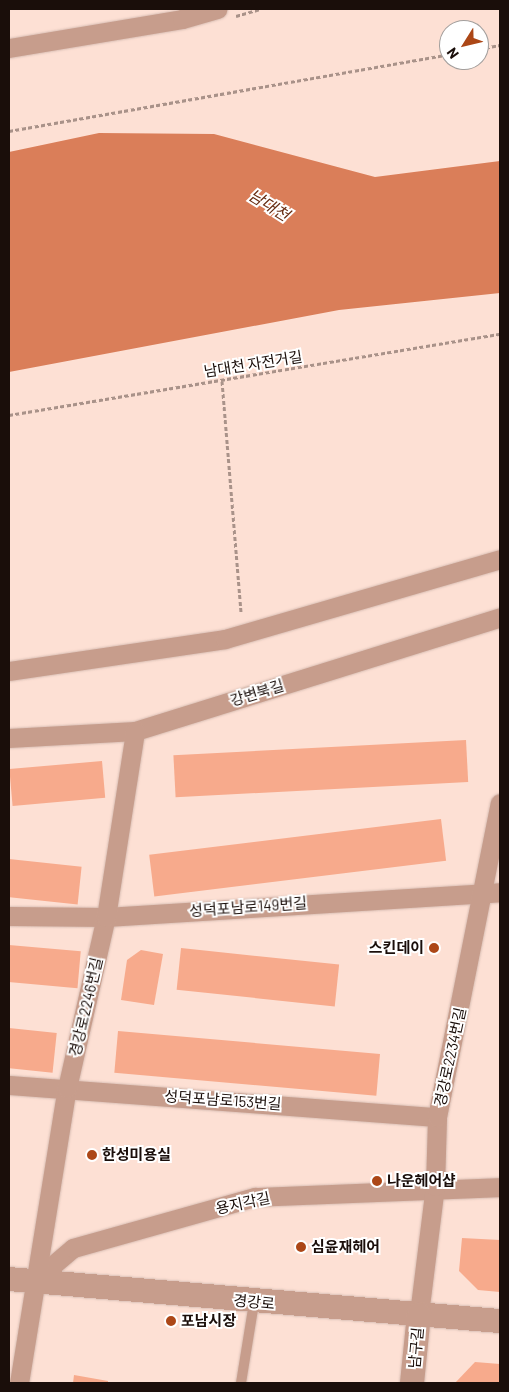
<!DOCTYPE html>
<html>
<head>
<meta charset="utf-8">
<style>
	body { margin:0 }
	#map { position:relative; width:509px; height:1392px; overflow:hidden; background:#fde0d4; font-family:Barlow,"Noto Sans KR",sans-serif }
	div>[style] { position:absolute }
	.water>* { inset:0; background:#da7e59 }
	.building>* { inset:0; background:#f7aa8c; transform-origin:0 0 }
	.path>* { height:3px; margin-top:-1.5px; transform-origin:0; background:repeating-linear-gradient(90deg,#a99289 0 4px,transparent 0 6.5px) }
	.roads { filter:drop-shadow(0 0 1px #d9beb4) drop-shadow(0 0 1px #d9beb4) }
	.service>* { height:10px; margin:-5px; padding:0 5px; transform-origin:5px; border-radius:5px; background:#c79d8c }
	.minor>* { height:19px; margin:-9.5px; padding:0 9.5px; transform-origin:9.5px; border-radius:9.5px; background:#c79d8c }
	.tertiary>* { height:24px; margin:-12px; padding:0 12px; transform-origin:12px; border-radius:12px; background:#c79d8c }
	.dots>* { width:14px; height:14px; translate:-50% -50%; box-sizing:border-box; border:2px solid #fff; border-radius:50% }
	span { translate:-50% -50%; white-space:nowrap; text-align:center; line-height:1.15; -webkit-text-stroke:4px #fff; paint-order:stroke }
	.street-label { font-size:15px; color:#1a0e0a }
	.poi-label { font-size:15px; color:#1a0e0a; font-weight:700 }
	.right { translate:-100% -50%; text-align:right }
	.left { translate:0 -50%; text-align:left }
	.water-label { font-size:16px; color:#672c12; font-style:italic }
	.frame { position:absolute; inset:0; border:10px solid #1a0e0a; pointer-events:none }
	.north { position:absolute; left:439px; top:20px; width:50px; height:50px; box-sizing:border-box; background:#fff; border:1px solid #a39f9d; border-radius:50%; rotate:234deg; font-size:14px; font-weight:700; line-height:20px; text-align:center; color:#1a0e0a }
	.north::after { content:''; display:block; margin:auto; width:18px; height:22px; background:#ac4717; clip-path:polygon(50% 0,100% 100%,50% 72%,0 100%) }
</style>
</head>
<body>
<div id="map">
	<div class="water">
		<div style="clip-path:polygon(99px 133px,214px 134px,375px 177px,500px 161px,500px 293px,339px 310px,9px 372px,9px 152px)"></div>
	</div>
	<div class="building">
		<div style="left:466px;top:740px;width:42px;height:293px;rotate:87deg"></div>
		<div style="left:102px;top:761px;width:37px;height:93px;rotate:85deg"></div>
		<div style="left:441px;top:819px;width:42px;height:294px;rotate:83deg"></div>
		<div style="left:9px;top:859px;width:73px;height:38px;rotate:6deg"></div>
		<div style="left:9px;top:945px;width:72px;height:37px;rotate:5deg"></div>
		<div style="left:181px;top:948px;width:159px;height:42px;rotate:6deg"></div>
		<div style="clip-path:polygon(141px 950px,163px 954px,154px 1005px,121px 1000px,127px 960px)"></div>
		<div style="left:9px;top:1028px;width:48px;height:40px;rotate:6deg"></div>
		<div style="left:118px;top:1031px;width:263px;height:42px;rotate:5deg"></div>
		<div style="clip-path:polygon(462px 1238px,500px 1240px,500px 1292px,478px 1290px,459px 1271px)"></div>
		<div style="clip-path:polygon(475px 1362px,500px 1364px,500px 1383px,455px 1383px)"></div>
		<div style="clip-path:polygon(74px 1375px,108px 1381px,108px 1383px,73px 1383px)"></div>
	</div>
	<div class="path">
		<div style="left:236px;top:16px;width:25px;rotate:-16deg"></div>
		<div style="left:479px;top:49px;width:21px;rotate:-11deg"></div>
		<div style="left:9px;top:131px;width:447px;rotate:-9.9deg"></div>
		<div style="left:222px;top:381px;width:234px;rotate:85.3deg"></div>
		<div style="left:9px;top:415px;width:498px;rotate:-9.4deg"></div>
	</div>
	<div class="roads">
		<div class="service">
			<div style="left:241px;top:1383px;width:81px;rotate:-80.8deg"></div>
		</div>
		<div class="minor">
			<div style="left:9px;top:48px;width:175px;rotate:-9.5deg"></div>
			<div style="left:182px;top:19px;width:37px;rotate:-16deg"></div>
			<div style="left:9px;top:671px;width:218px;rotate:-8.4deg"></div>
			<div style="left:225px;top:639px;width:286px;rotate:-16.2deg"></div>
			<div style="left:9px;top:738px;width:126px;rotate:-3.2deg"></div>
			<div style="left:135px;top:731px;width:382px;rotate:-17.3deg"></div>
			<div style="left:9px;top:916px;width:97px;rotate:0.6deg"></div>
			<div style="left:106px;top:917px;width:395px;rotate:-3.6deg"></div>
			<div style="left:9px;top:1085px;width:429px;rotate:4.3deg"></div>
			<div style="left:33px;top:1282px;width:52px;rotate:-40.4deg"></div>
			<div style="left:73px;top:1248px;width:189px;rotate:-15.7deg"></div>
			<div style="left:255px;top:1197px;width:245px;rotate:-2.3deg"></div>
			<div style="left:419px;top:1314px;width:129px;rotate:-82.9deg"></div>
			<div style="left:435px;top:1186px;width:69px;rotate:-88.3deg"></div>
			<div style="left:437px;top:1117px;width:320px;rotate:-78.7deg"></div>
			<div style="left:19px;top:1383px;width:299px;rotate:-80.8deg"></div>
			<div style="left:67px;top:1088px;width:175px;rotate:-77.2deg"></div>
			<div style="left:106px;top:917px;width:188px;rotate:-81.1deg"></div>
		</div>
		<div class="tertiary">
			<div style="left:9px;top:1279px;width:493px;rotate:4.9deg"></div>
			<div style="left:412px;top:1383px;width:69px;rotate:-84.2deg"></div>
		</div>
	</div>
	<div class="dots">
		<div style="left:434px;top:948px;background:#ac4717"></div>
		<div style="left:92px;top:1155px;background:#ac4717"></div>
		<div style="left:377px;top:1181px;background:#ac4717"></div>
		<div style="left:301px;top:1247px;background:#ac4717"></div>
		<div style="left:171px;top:1321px;background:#ac4717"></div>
	</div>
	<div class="street-label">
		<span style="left:253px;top:364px;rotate:-9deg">남대천 자전거길</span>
		<span style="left:257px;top:693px;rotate:-17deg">강변북길</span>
		<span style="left:248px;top:907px;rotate:-4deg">성덕포남로149번길</span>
		<span style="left:86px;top:1007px;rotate:-77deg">경강로2246번길</span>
		<span style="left:450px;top:1057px;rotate:-78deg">경강로2234번길</span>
		<span style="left:223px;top:1100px;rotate:4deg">성덕포남로153번길</span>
		<span style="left:243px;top:1203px;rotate:-12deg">용지각길</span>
		<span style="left:254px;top:1302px;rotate:5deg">경강로</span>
		<span style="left:416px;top:1348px;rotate:-85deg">남구길</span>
	</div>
	<div class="poi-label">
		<span class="right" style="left:424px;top:948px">스킨데이</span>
		<span class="left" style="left:102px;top:1155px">한성미용실</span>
		<span class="left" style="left:387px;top:1181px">나운헤어샵</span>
		<span class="left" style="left:311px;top:1247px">심윤재헤어</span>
		<span class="left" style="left:181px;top:1321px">포남시장</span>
	</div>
	<div class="water-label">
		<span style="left:269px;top:205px;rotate:32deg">남대천</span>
	</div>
	<div class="frame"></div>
	<div class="north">N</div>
</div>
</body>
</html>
